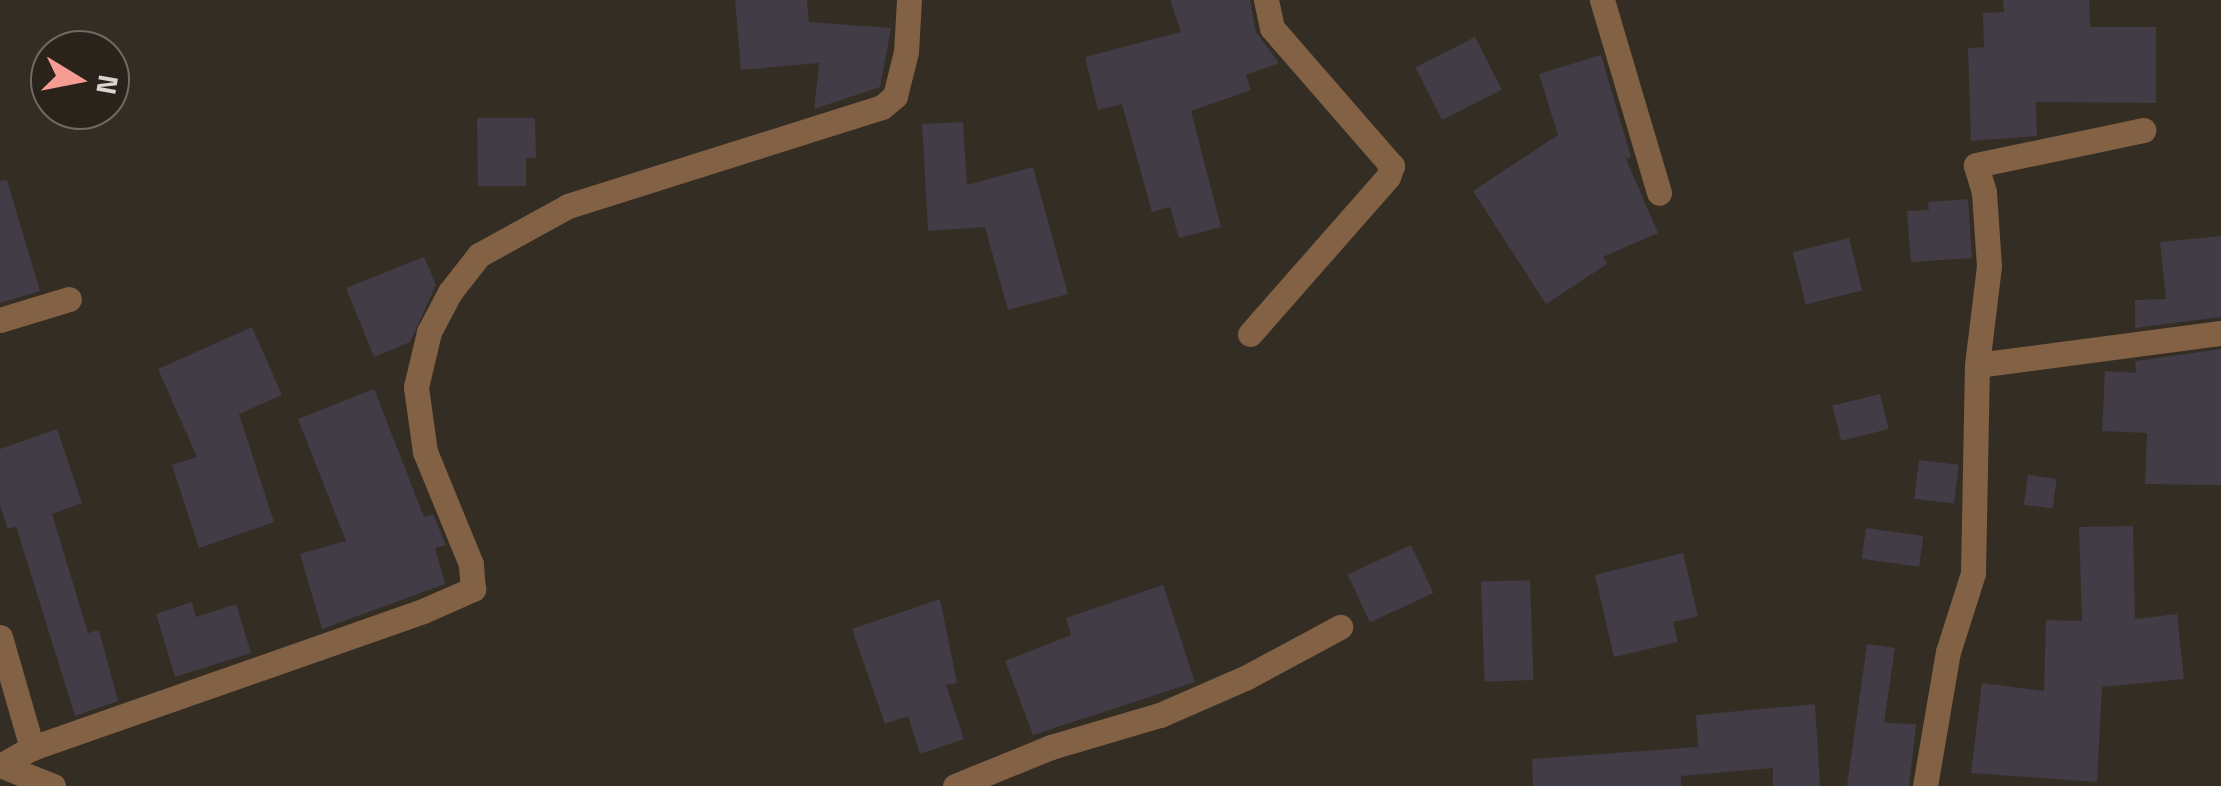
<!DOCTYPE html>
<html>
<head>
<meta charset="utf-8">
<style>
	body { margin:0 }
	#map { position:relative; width:2221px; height:786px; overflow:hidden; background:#342d24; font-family:"Titillium Web",sans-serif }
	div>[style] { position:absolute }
	.building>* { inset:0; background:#423c46; transform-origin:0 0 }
	.minor>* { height:25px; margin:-12.5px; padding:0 12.5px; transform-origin:12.5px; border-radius:12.5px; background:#826144 }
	span { translate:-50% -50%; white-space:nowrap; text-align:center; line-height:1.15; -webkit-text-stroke:8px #2a231b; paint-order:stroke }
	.north { position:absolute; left:30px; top:30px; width:100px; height:100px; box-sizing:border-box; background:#2a231b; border:2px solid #706a63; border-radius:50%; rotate:100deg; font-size:28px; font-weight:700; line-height:40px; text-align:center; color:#d9d5cf }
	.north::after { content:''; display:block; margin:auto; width:35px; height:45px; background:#f59c93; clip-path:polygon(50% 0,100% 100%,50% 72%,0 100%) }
</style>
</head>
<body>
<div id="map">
	<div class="building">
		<div style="clip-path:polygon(735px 0,807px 0,809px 22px,891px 28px,880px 87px,814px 109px,819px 63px,741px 70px)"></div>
		<div style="clip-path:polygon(1170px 0,1250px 0,1256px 32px,1279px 63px,1246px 75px,1251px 90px,1191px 111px,1221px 227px,1179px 238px,1170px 207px,1152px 212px,1122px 104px,1098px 110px,1085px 57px,1181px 32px)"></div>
		<div style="clip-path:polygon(2003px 0,2089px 0,2090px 27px,2156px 27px,2156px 103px,2036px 102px,2037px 136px,1971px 141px,1968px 48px,1984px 47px,1983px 13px,2004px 12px)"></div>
		<div style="left:1475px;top:37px;width:59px;height:67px;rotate:63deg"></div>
		<div style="clip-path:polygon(1601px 55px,1631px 157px,1626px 159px,1658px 233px,1603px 257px,1607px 264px,1546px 304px,1473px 191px,1558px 135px,1539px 74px)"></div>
		<div style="clip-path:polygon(477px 118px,535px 118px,536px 158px,526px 158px,526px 186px,478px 186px)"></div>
		<div style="clip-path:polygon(963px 122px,967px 185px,1033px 167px,1068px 294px,1008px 310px,985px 227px,928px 231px,922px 124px)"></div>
		<div style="clip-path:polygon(7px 180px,40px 291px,0 303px,0 181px)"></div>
		<div style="clip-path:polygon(1968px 199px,1972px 258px,1911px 262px,1907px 211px,1929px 210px,1928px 202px)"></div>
		<div style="clip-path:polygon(2221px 236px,2221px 317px,2135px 328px,2135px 300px,2166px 299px,2160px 242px)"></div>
		<div style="left:1849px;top:238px;width:54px;height:58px;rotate:76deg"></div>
		<div style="clip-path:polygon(424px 257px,436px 285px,410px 342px,374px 357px,346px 288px)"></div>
		<div style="clip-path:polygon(252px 327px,282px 395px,239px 414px,274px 522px,199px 548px,172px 465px,197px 457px,158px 369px)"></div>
		<div style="clip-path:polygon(2221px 349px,2221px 485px,2145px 484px,2147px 433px,2102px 431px,2105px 371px,2136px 373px,2135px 361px)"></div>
		<div style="clip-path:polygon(374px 389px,424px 517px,433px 514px,446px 545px,435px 548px,445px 584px,322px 629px,300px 554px,346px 541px,298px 419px)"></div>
		<div style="left:1880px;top:394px;width:36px;height:49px;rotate:76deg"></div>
		<div style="clip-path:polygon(57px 429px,82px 503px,52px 514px,88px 633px,99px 630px,118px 701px,75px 716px,16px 526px,8px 529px,0 506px,0 449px)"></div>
		<div style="left:1919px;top:460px;width:40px;height:39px;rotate:7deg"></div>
		<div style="left:2028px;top:475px;width:29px;height:30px;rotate:8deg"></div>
		<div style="clip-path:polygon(2133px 526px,2135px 619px,2177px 614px,2184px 679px,2102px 687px,2097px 782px,1971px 773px,1982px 683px,2044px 691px,2046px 620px,2082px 621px,2079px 527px)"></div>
		<div style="left:1866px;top:528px;width:58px;height:31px;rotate:8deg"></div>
		<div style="left:1411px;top:545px;width:53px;height:70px;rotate:65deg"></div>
		<div style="clip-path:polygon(1683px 553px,1698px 616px,1673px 622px,1678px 642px,1614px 657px,1595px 575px)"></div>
		<div style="left:1530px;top:580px;width:100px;height:49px;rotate:88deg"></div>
		<div style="clip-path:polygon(1163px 585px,1195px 682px,1033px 735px,1005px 661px,1071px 635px,1066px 618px)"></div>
		<div style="clip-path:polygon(940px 599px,957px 683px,946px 685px,964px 739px,920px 754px,908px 716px,885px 724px,852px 629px)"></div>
		<div style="clip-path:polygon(192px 602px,196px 617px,236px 604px,251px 653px,175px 677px,156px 614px)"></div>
		<div style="clip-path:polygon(1867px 644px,1895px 648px,1884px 723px,1916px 724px,1909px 786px,1847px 786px)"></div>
		<div style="clip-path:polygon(1815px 704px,1820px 786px,1773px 786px,1773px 768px,1681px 776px,1681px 786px,1533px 786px,1532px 759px,1698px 747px,1696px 715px)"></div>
	</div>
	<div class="minor">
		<div style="left:1602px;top:0;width:201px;rotate:73.5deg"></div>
		<div style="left:0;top:320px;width:72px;rotate:-16.9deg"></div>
		<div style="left:1250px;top:334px;width:209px;rotate:-48.7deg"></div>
		<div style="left:1388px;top:177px;width:12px;rotate:-70deg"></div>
		<div style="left:1392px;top:166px;width:183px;rotate:-131deg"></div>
		<div style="left:1272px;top:28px;width:29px;rotate:-102deg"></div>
		<div style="left:1977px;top:365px;width:100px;rotate:-83.1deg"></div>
		<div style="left:1989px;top:266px;width:74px;rotate:-93.9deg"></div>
		<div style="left:1984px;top:192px;width:28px;rotate:-107deg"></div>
		<div style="left:1976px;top:165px;width:171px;rotate:-11.8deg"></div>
		<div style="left:0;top:637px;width:116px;rotate:73.9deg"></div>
		<div style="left:0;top:765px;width:57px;rotate:21.6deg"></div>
		<div style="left:2px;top:765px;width:34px;rotate:-30deg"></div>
		<div style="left:32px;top:748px;width:414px;rotate:-19.3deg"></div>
		<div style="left:423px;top:611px;width:55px;rotate:-23.7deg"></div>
		<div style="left:473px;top:589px;width:25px;rotate:-95deg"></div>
		<div style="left:471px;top:564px;width:121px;rotate:-112.3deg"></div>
		<div style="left:425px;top:452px;width:66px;rotate:-97.9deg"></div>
		<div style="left:416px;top:387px;width:57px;rotate:-76.7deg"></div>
		<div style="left:429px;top:332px;width:45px;rotate:-62.3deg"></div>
		<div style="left:450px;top:292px;width:47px;rotate:-51.9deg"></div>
		<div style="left:479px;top:255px;width:102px;rotate:-28.8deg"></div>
		<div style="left:568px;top:206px;width:329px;rotate:-17.5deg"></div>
		<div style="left:882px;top:107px;width:17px;rotate:-40deg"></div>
		<div style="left:895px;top:96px;width:45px;rotate:-76deg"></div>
		<div style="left:906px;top:52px;width:52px;rotate:-86.7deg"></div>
		<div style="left:955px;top:786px;width:104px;rotate:-22.1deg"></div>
		<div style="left:1051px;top:747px;width:114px;rotate:-16.4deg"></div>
		<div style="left:1160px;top:715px;width:95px;rotate:-23.6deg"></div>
		<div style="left:1247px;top:677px;width:106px;rotate:-28.3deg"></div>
		<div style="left:1925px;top:786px;width:136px;rotate:-80.3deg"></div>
		<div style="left:1948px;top:652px;width:83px;rotate:-72.4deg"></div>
		<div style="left:1973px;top:573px;width:208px;rotate:-88.9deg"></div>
		<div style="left:1977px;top:365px;width:246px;rotate:-7.5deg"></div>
	</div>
	<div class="north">N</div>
</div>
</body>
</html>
